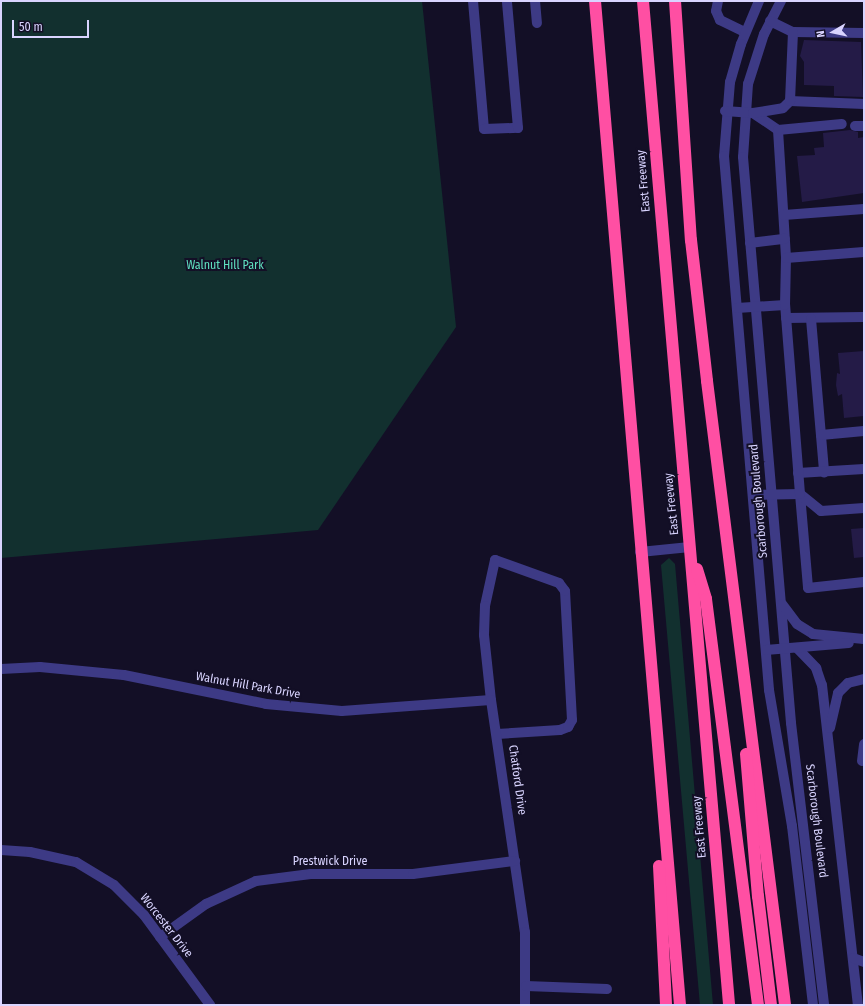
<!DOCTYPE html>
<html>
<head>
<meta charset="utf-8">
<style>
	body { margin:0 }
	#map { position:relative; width:865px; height:1006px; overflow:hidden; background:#130f26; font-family:"Fira Sans Condensed",sans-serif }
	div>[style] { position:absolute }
	.green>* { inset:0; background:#12302f }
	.building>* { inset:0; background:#241b47 }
	.minor>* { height:10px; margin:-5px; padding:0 5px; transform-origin:5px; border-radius:5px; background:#3d3a85 }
	.highway>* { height:12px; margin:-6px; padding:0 6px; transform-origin:6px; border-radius:6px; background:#ff4fa3 }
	span { translate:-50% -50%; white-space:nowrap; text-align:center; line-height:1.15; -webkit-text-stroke:4px #130f26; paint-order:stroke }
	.street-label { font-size:12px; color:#d9d4ff }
	.park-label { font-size:12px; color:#5fe0c0 }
	.frame { position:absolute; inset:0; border:2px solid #d9d4ff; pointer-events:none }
	.north { position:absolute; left:813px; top:12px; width:40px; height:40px; -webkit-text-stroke:3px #130f26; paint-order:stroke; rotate:261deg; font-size:11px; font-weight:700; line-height:16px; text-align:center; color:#d9d4ff }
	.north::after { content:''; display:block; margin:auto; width:14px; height:18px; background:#d9d4ff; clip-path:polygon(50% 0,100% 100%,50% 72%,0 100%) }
	.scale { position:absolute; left:12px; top:20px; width:77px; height:18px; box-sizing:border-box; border:2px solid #d9d4ff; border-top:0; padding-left:5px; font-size:12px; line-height:14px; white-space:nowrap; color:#d9d4ff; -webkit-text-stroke:3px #130f26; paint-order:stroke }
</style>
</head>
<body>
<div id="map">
	<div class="green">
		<div style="clip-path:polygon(1px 1px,422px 1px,456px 327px,318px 530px,1px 558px)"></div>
		<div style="clip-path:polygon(669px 558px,675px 564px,713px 1005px,700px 1005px,661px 565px)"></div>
	</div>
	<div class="building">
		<div style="clip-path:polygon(804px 40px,861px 42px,863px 97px,834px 96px,834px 86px,804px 85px,804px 62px,800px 56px)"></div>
		<div style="clip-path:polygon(850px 130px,858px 132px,858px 138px,864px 137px,864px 193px,802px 202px,797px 156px,815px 155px,814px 148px,824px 147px,823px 133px)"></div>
		<div style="clip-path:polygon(864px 351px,864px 416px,844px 418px,842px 394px,838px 396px,836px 385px,837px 373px,840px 374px,838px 353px)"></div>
		<div style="clip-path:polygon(864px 528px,864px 557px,854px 558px,851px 529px)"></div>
	</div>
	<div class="minor">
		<div style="left:473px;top:1px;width:128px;rotate:85.1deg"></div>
		<div style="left:484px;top:129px;width:34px;rotate:-2deg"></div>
		<div style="left:518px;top:128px;width:127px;rotate:-95deg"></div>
		<div style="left:535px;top:1px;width:22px;rotate:85deg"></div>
		<div style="left:718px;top:1px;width:10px;rotate:101deg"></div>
		<div style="left:716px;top:11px;width:10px;rotate:66deg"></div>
		<div style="left:720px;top:20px;width:28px;rotate:26deg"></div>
		<div style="left:759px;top:1px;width:47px;rotate:112.7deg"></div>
		<div style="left:741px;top:44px;width:40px;rotate:106deg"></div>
		<div style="left:730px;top:82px;width:74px;rotate:94.6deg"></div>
		<div style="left:724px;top:156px;width:536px;rotate:85.18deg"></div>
		<div style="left:769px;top:690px;width:138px;rotate:80.4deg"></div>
		<div style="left:792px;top:826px;width:180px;rotate:83.3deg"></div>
		<div style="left:781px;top:1px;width:37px;rotate:117deg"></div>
		<div style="left:764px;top:34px;width:52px;rotate:107.7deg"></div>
		<div style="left:748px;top:84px;width:73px;rotate:93.9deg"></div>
		<div style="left:743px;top:157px;width:568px;rotate:85.15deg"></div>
		<div style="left:791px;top:723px;width:284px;rotate:83.3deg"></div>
		<div style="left:770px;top:21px;width:25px;rotate:26deg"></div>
		<div style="left:793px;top:32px;width:71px;rotate:0.8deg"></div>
		<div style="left:790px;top:101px;width:74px;rotate:2.3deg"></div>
		<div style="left:725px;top:111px;width:28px;rotate:4deg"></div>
		<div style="left:753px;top:113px;width:30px;rotate:34deg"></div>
		<div style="left:778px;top:130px;width:64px;rotate:-5.4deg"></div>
		<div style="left:753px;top:113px;width:30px;rotate:-9deg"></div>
		<div style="left:783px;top:108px;width:10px;rotate:-45deg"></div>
		<div style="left:790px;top:101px;width:69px;rotate:-87.5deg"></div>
		<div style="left:855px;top:126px;width:9px"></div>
		<div style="left:778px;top:130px;width:128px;rotate:86.4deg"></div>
		<div style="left:784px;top:215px;width:80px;rotate:-4.3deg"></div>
		<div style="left:750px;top:243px;width:35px;rotate:-7deg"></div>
		<div style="left:737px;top:308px;width:48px;rotate:-3.6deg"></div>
		<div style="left:786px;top:318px;width:78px;rotate:-0.7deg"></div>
		<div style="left:811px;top:319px;width:154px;rotate:85.1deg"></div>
		<div style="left:821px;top:435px;width:43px;rotate:-5.3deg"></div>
		<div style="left:798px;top:473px;width:66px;rotate:-3.5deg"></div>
		<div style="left:800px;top:494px;width:94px;rotate:85.1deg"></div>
		<div style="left:808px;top:588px;width:56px;rotate:-6.1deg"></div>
		<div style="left:800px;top:494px;width:27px;rotate:39deg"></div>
		<div style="left:821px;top:511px;width:43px;rotate:-4deg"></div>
		<div style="left:753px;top:495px;width:47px;rotate:-1.2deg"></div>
		<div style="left:800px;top:494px;width:190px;rotate:-94.5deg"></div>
		<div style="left:785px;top:305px;width:47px;rotate:-88.8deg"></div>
		<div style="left:786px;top:258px;width:78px;rotate:-4.4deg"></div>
		<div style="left:640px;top:552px;width:50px;rotate:-5.7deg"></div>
		<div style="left:782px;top:604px;width:25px;rotate:53deg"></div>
		<div style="left:797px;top:624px;width:19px;rotate:32deg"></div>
		<div style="left:813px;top:634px;width:51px;rotate:5.6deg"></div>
		<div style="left:797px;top:648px;width:28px;rotate:46deg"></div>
		<div style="left:816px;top:668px;width:18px;rotate:71deg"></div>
		<div style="left:822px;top:685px;width:322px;rotate:83.6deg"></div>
		<div style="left:766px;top:650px;width:83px;rotate:-4.8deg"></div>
		<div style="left:1px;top:669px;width:39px;rotate:-3deg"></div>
		<div style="left:40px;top:667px;width:84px;rotate:5.4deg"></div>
		<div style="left:124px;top:675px;width:145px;rotate:11.5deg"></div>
		<div style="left:266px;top:704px;width:76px;rotate:5.3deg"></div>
		<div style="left:342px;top:711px;width:149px;rotate:-4.2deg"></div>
		<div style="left:830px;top:728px;width:36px;rotate:-77deg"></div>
		<div style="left:838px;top:693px;width:14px;rotate:-45deg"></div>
		<div style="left:848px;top:683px;width:16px;rotate:-14deg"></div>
		<div style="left:497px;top:734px;width:63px;rotate:-3.6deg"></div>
		<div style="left:560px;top:730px;width:9px;rotate:-21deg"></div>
		<div style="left:568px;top:727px;width:8px;rotate:-60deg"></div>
		<div style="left:572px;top:720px;width:129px;rotate:-93.1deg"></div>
		<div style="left:565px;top:591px;width:10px;rotate:-127deg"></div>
		<div style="left:559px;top:583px;width:68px;rotate:-160.2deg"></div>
		<div style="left:495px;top:560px;width:47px;rotate:102.3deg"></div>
		<div style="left:485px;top:606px;width:29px;rotate:92deg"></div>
		<div style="left:484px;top:635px;width:65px;rotate:83.9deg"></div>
		<div style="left:491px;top:700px;width:234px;rotate:81.7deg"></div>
		<div style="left:525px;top:932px;width:73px;rotate:90deg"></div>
		<div style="left:862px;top:761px;width:17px;rotate:-83deg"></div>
		<div style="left:1px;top:850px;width:29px;rotate:4deg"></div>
		<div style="left:30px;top:852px;width:47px;rotate:12.3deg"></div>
		<div style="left:76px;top:862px;width:44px;rotate:31.2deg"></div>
		<div style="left:114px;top:885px;width:42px;rotate:45deg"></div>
		<div style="left:144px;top:915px;width:112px;rotate:53.7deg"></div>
		<div style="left:160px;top:937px;width:57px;rotate:-35.7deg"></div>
		<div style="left:206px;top:904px;width:55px;rotate:-24.7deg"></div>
		<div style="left:256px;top:881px;width:55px;rotate:-7.3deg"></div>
		<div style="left:311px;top:874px;width:102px"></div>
		<div style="left:413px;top:874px;width:103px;rotate:-7.3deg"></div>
		<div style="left:853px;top:958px;width:12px;rotate:20deg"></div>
		<div style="left:526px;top:986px;width:81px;rotate:2.1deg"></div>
	</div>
	<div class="highway">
		<div style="left:595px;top:1px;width:1008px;rotate:85.16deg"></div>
		<div style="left:643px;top:1px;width:1008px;rotate:85.1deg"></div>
		<div style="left:675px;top:1px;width:240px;rotate:86.2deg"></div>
		<div style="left:691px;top:240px;width:142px;rotate:83.5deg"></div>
		<div style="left:707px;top:381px;width:629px;rotate:82.87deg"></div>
		<div style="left:697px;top:569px;width:31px;rotate:73deg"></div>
		<div style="left:706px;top:599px;width:409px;rotate:82.7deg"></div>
		<div style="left:746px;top:754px;width:143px;rotate:85.2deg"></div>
		<div style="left:758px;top:896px;width:110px;rotate:83.2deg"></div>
		<div style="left:659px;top:866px;width:139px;rotate:87.1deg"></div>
	</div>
	<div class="street-label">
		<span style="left:644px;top:181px;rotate:-95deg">East Freeway</span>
		<span style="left:759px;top:501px;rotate:-95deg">Scarborough Boulevard</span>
		<span style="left:672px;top:504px;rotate:-96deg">East Freeway</span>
		<span style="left:248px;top:686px;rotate:10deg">Walnut Hill Park Drive</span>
		<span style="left:517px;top:780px;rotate:82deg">Chatford Drive</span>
		<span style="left:816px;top:821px;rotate:83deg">Scarborough Boulevard</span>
		<span style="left:700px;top:827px;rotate:-95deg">East Freeway</span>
		<span style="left:330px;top:862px">Prestwick Drive</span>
		<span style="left:166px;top:926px;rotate:52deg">Worcester Drive</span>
	</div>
	<div class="park-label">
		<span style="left:225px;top:266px">Walnut Hill Park</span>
	</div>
	<div class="frame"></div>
	<div class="north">N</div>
	<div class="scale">50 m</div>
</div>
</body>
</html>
